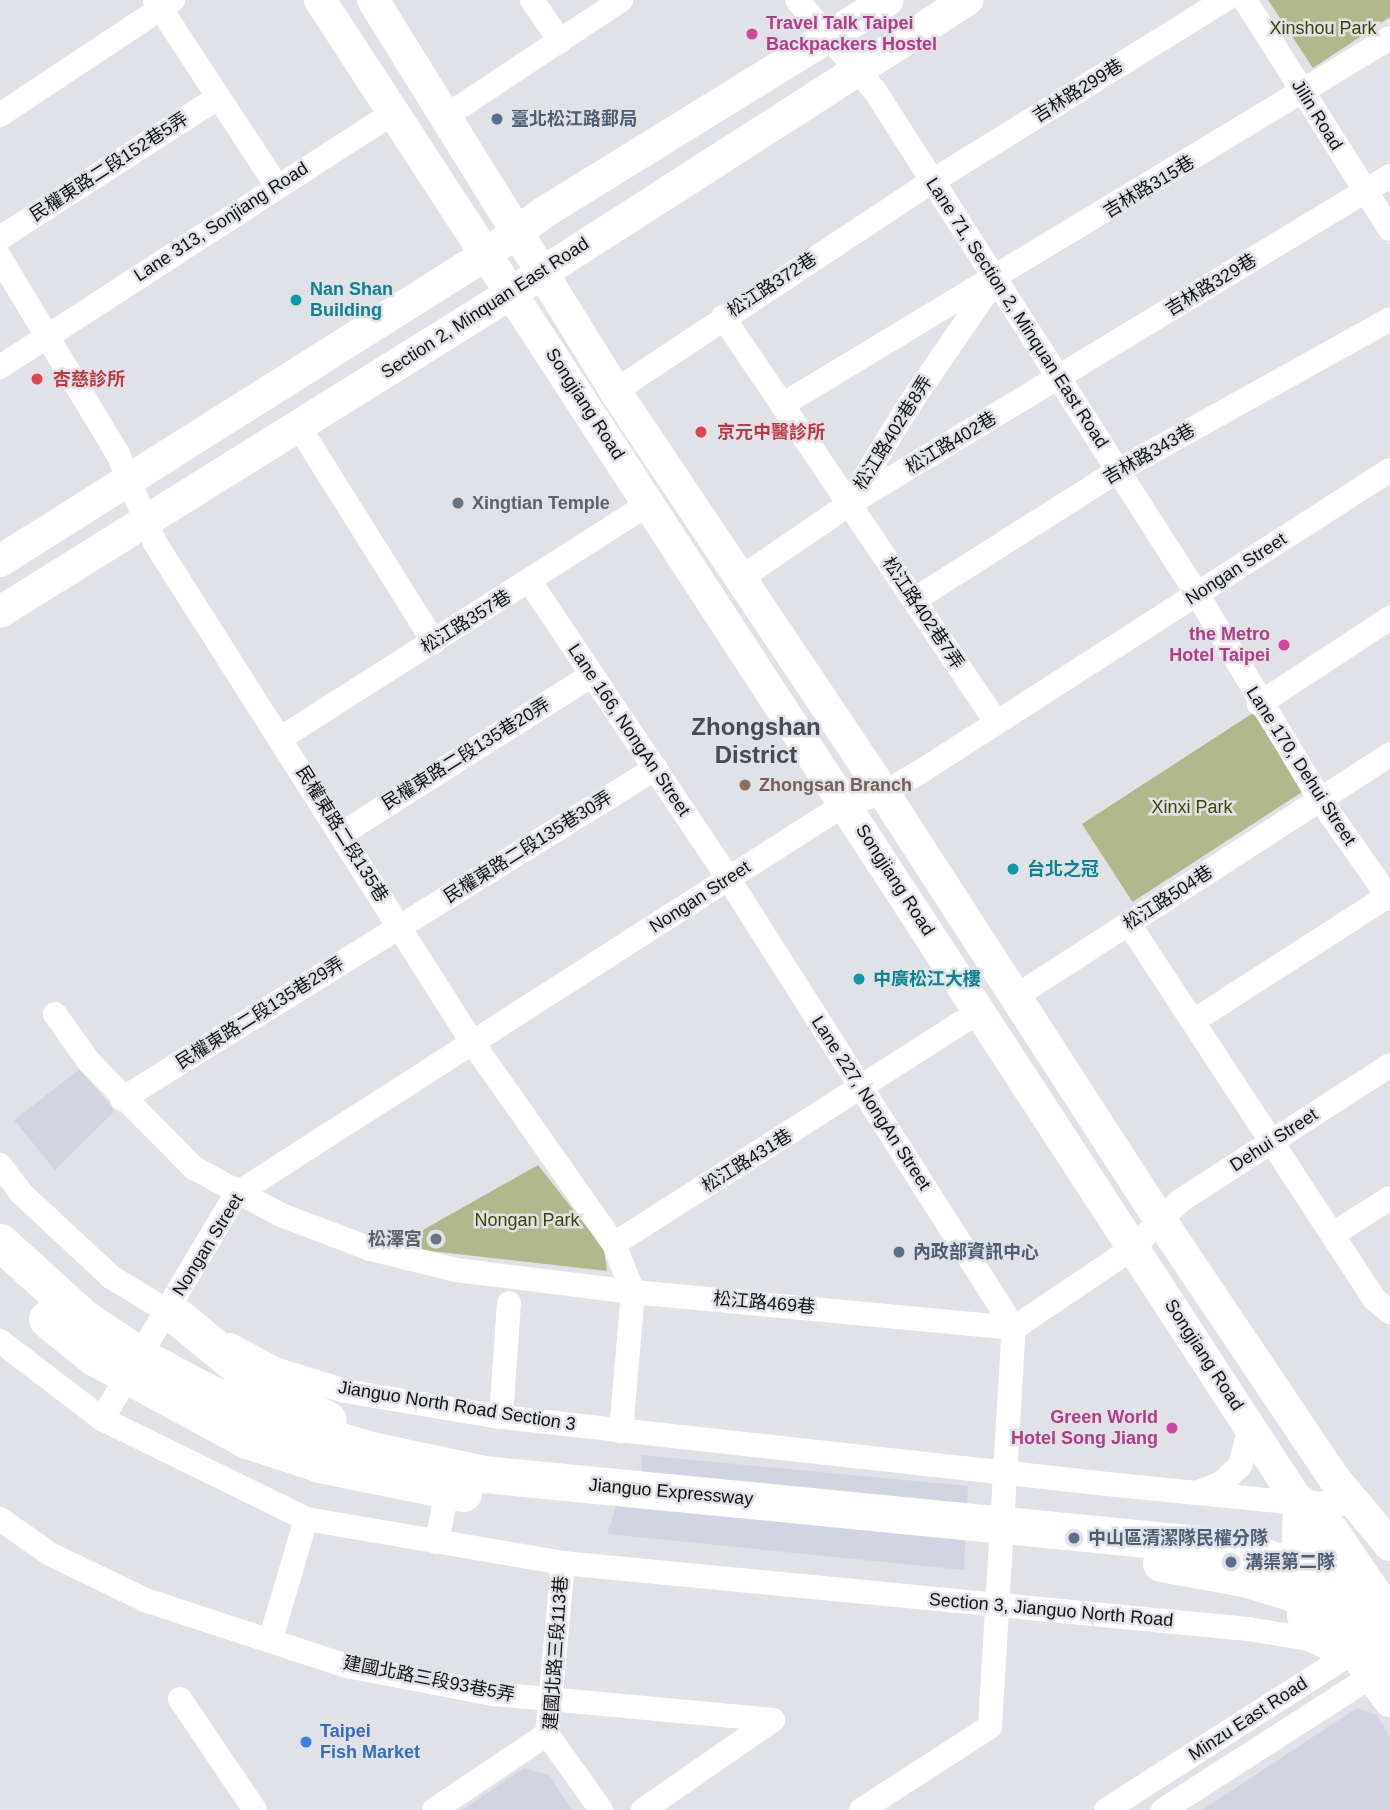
<!DOCTYPE html>
<html>
<head>
<meta charset="utf-8">
<style>
	body { margin:0 }
	#map { position:relative; width:1390px; height:1810px; overflow:hidden; background:#e0e2e7; font-family:Arial,"Noto Sans TC",sans-serif }
	div>[style] { position:absolute }
	.built>* { inset:0; background:#d0d5e1 }
	.green>* { inset:0; background:#b1b88b; transform-origin:0 0 }
	.minor>* { height:24px; margin:-12px; padding:0 12px; transform-origin:12px; border-radius:12px; background:#fff }
	.major>* { height:32px; margin:-16px; padding:0 16px; transform-origin:16px; border-radius:16px; background:#fff }
	.highway>* { height:37px; margin:-18.5px; padding:0 18.5px; transform-origin:18.5px; border-radius:18.5px; background:#fff }
	.dots>* { width:19px; height:19px; translate:-50% -50%; box-sizing:border-box; border:4px solid #e0e2e7; border-radius:50% }
	span { translate:-50% -50%; white-space:nowrap; text-align:center; line-height:1.15; -webkit-text-stroke:5px #e0e2e7; paint-order:stroke }
	.hotel-label { font-size:18px; color:#b23c85; font-weight:700 }
	.left { translate:0 -50%; text-align:left }
	.right { translate:-100% -50%; text-align:right }
	.park-label { font-size:18px; color:#3d4303 }
	.street-label { font-size:18px; color:#121314 }
	.service-label { font-size:18px; color:#4e5e75; font-weight:700 }
	.culture-label { font-size:18px; color:#0d838f; font-weight:700 }
	.health-label { font-size:18px; color:#be3a42; font-weight:700 }
	.worship-label { font-size:18px; color:#5b616d; font-weight:700 }
	.education-label { font-size:18px; color:#785e54; font-weight:700 }
	.shop-label { font-size:18px; color:#366cbe; font-weight:700 }
	.district-label { font-size:24px; color:#4a4b50; font-weight:700 }
</style>
</head>
<body>
<div id="map">
	<div class="built">
		<div style="clip-path:polygon(80px 1069px,115px 1111px,55px 1170px,14px 1120px)"></div>
		<div style="clip-path:polygon(641px 1455px,968px 1486px,964px 1570px,607px 1534px,619px 1497px,644px 1495px)"></div>
		<div style="clip-path:polygon(1357px 1708px,1377px 1715px,1390px 1736px,1390px 1810px,1202px 1810px)"></div>
		<div style="clip-path:polygon(524px 1768px,549px 1775px,572px 1810px,462px 1810px)"></div>
	</div>
	<div class="green">
		<div style="clip-path:polygon(1268px 0,1390px 0,1390px 17px,1313px 68px)"></div>
		<div style="left:1253px;top:713px;width:93px;height:204px;rotate:57deg"></div>
		<div style="clip-path:polygon(538px 1165px,604px 1249px,607px 1271px,414px 1249px,407px 1239px)"></div>
	</div>
	<div class="minor">
		<div style="left:155px;top:0;width:221px;rotate:56.8deg"></div>
		<div style="left:532px;top:0;width:50px;rotate:55.7deg"></div>
		<div style="left:797px;top:0;width:120px;rotate:49.4deg"></div>
		<div style="left:875px;top:91px;width:597px;rotate:57.37deg"></div>
		<div style="left:1197px;top:594px;width:238px;rotate:59.1deg"></div>
		<div style="left:1319px;top:798px;width:123px;rotate:54.9deg"></div>
		<div style="left:1245px;top:0;width:271px;rotate:57.7deg"></div>
		<div style="left:0;top:115px;width:208px;rotate:-33.6deg"></div>
		<div style="left:446px;top:116px;width:210px;rotate:-33.5deg"></div>
		<div style="left:0;top:238px;width:260px;rotate:-32.8deg"></div>
		<div style="left:0;top:258px;width:229px;rotate:59deg"></div>
		<div style="left:118px;top:454px;width:96px;rotate:67.4deg"></div>
		<div style="left:155px;top:543px;width:591px;rotate:57.57deg"></div>
		<div style="left:472px;top:1042px;width:247px;rotate:54.9deg"></div>
		<div style="left:614px;top:1244px;width:52px;rotate:68.4deg"></div>
		<div style="left:633px;top:1292px;width:140px;rotate:94.9deg"></div>
		<div style="left:723px;top:317px;width:488px;rotate:56deg"></div>
		<div style="left:0;top:367px;width:469px;rotate:-32.9deg"></div>
		<div style="left:615px;top:391px;width:379px;rotate:-33.5deg"></div>
		<div style="left:931px;top:182px;width:346px;rotate:-31.8deg"></div>
		<div style="left:782px;top:405px;width:710px;rotate:-31.12deg"></div>
		<div style="left:299px;top:427px;width:254px;rotate:57.9deg"></div>
		<div style="left:851px;top:500px;width:111px;rotate:-58.6deg"></div>
		<div style="left:909px;top:405px;width:143px;rotate:-55.5deg"></div>
		<div style="left:741px;top:578px;width:131px;rotate:-34.4deg"></div>
		<div style="left:849px;top:504px;width:633px;rotate:-31.23deg"></div>
		<div style="left:530px;top:582px;width:356px;rotate:56.2deg"></div>
		<div style="left:728px;top:878px;width:533px;rotate:57.56deg"></div>
		<div style="left:914px;top:600px;width:243px;rotate:-32.4deg"></div>
		<div style="left:1119px;top:470px;width:310px;rotate:-29.1deg"></div>
		<div style="left:1259px;top:704px;width:157px;rotate:-33.3deg"></div>
		<div style="left:281px;top:738px;width:436px;rotate:-32.5deg"></div>
		<div style="left:343px;top:833px;width:293px;rotate:-32.4deg"></div>
		<div style="left:1129px;top:924px;width:448px;rotate:56.8deg"></div>
		<div style="left:1374px;top:1299px;width:21px;rotate:39deg"></div>
		<div style="left:1015px;top:997px;width:447px;rotate:-32.9deg"></div>
		<div style="left:55px;top:1014px;width:60px;rotate:54.5deg"></div>
		<div style="left:90px;top:1063px;width:148px;rotate:45.3deg"></div>
		<div style="left:194px;top:1168px;width:99px;rotate:28.4deg"></div>
		<div style="left:281px;top:1215px;width:96px;rotate:20.7deg"></div>
		<div style="left:371px;top:1249px;width:88px;rotate:13.9deg"></div>
		<div style="left:456px;top:1270px;width:178px;rotate:7.1deg"></div>
		<div style="left:633px;top:1292px;width:383px;rotate:5.4deg"></div>
		<div style="left:1014px;top:1328px;width:145px;rotate:-34deg"></div>
		<div style="left:1134px;top:1247px;width:65px;rotate:-45deg"></div>
		<div style="left:1180px;top:1201px;width:250px;rotate:-32.9deg"></div>
		<div style="left:1195px;top:1020px;width:232px;rotate:-32.7deg"></div>
		<div style="left:122px;top:1099px;width:628px;rotate:-31.79deg"></div>
		<div style="left:0;top:1165px;width:35px;rotate:53deg"></div>
		<div style="left:21px;top:1193px;width:123px;rotate:43deg"></div>
		<div style="left:111px;top:1277px;width:83px;rotate:31.2deg"></div>
		<div style="left:1333px;top:1234px;width:67px;rotate:-32.3deg"></div>
		<div style="left:614px;top:1244px;width:434px;rotate:-32.5deg"></div>
		<div style="left:0;top:1341px;width:128px;rotate:37.4deg"></div>
		<div style="left:102px;top:1419px;width:227px;rotate:26.1deg"></div>
		<div style="left:306px;top:1519px;width:261px;rotate:9.7deg"></div>
		<div style="left:563px;top:1563px;width:688px;rotate:5.5deg"></div>
		<div style="left:1248px;top:1629px;width:62px;rotate:9.3deg"></div>
		<div style="left:1309px;top:1639px;width:30px;rotate:26deg"></div>
		<div style="left:230px;top:1345px;width:51px;rotate:28.1deg"></div>
		<div style="left:275px;top:1369px;width:73px;rotate:17.4deg"></div>
		<div style="left:345px;top:1391px;width:158px;rotate:9.5deg"></div>
		<div style="left:501px;top:1417px;width:610px;rotate:6.31deg"></div>
		<div style="left:1107px;top:1484px;width:193px;rotate:5.7deg"></div>
		<div style="left:1299px;top:1503px;width:53px;rotate:1.1deg"></div>
		<div style="left:502px;top:1403px;width:100px;rotate:-86deg"></div>
		<div style="left:102px;top:1419px;width:262px;rotate:-59.2deg"></div>
		<div style="left:236px;top:1194px;width:723px;rotate:-32.64deg"></div>
		<div style="left:845px;top:804px;width:40px;rotate:-16deg"></div>
		<div style="left:883px;top:793px;width:46px;rotate:-29.9deg"></div>
		<div style="left:923px;top:770px;width:555px;rotate:-32.72deg"></div>
		<div style="left:1196px;top:1493px;width:26px;rotate:-21deg"></div>
		<div style="left:1220px;top:1484px;width:27px;rotate:-42deg"></div>
		<div style="left:1240px;top:1466px;width:40px;rotate:-75.6deg"></div>
		<div style="left:0;top:1519px;width:61px;rotate:35deg"></div>
		<div style="left:50px;top:1554px;width:106px;rotate:25.8deg"></div>
		<div style="left:145px;top:1600px;width:213px;rotate:18.1deg"></div>
		<div style="left:347px;top:1666px;width:150px;rotate:10.8deg"></div>
		<div style="left:494px;top:1694px;width:280px;rotate:5.3deg"></div>
		<div style="left:437px;top:1542px;width:33px;rotate:-79deg"></div>
		<div style="left:563px;top:1563px;width:172px;rotate:95.3deg"></div>
		<div style="left:547px;top:1734px;width:93px;rotate:54.6deg"></div>
		<div style="left:271px;top:1638px;width:124px;rotate:-73.6deg"></div>
		<div style="left:180px;top:1699px;width:134px;rotate:56deg"></div>
		<div style="left:434px;top:1810px;width:136px;rotate:-33.9deg"></div>
		<div style="left:643px;top:1810px;width:158px;rotate:-34.7deg"></div>
		<div style="left:861px;top:1810px;width:153px;rotate:-32.8deg"></div>
		<div style="left:990px;top:1727px;width:400px;rotate:-86.6deg"></div>
		<div style="left:1106px;top:1810px;width:297px;rotate:-32.6deg"></div>
		<div style="left:1163px;top:1810px;width:265px;rotate:-32.7deg"></div>
	</div>
	<div class="major">
		<div style="left:320px;top:0;width:1794px;rotate:56.92deg"></div>
		<div style="left:1299px;top:1503px;width:37px;rotate:92deg"></div>
		<div style="left:1298px;top:1540px;width:55px;rotate:66.3deg"></div>
		<div style="left:373px;top:0;width:460px;rotate:58.2deg"></div>
		<div style="left:615px;top:391px;width:466px;rotate:56.2deg"></div>
		<div style="left:874px;top:778px;width:503px;rotate:57.1deg"></div>
		<div style="left:1147px;top:1200px;width:334px;rotate:56.1deg"></div>
		<div style="left:1333px;top:1477px;width:89px;rotate:50deg"></div>
		<div style="left:0;top:561px;width:576px;rotate:-32.23deg"></div>
		<div style="left:487px;top:254px;width:69px;rotate:-36.2deg"></div>
		<div style="left:543px;top:213px;width:405px;rotate:-31.7deg"></div>
		<div style="left:0;top:612px;width:573px;rotate:-31.94deg"></div>
		<div style="left:486px;top:309px;width:572px;rotate:-32.72deg"></div>
		<div style="left:1361px;top:1662px;width:49px;rotate:53.4deg"></div>
	</div>
	<div class="highway">
		<div style="left:0;top:1242px;width:115px;rotate:42.2deg"></div>
		<div style="left:85px;top:1319px;width:72px;rotate:33.7deg"></div>
		<div style="left:145px;top:1359px;width:72px;rotate:28deg"></div>
		<div style="left:209px;top:1393px;width:76px;rotate:22.5deg"></div>
		<div style="left:279px;top:1422px;width:92px;rotate:17.1deg"></div>
		<div style="left:367px;top:1449px;width:120px;rotate:12.1deg"></div>
		<div style="left:484px;top:1474px;width:759px;rotate:5.6deg"></div>
		<div style="left:1239px;top:1548px;width:80px;rotate:18.9deg"></div>
		<div style="left:1315px;top:1574px;width:85px;rotate:27.5deg"></div>
		<div style="left:179px;top:1318px;width:96px;rotate:39.5deg"></div>
		<div style="left:253px;top:1379px;width:85px;rotate:28.7deg"></div>
		<div style="left:47px;top:1319px;width:60px;rotate:39deg"></div>
		<div style="left:94px;top:1357px;width:174px;rotate:28.5deg"></div>
		<div style="left:247px;top:1440px;width:77px;rotate:18.2deg"></div>
		<div style="left:320px;top:1464px;width:146px;rotate:11.5deg"></div>
		<div style="left:1299px;top:1503px;width:42px;rotate:42.1deg"></div>
		<div style="left:1330px;top:1531px;width:87px;rotate:55.8deg"></div>
		<div style="left:1161px;top:1563px;width:88px;rotate:10.4deg"></div>
		<div style="left:1248px;top:1579px;width:67px;rotate:17.4deg"></div>
		<div style="left:1312px;top:1599px;width:89px;rotate:28.9deg"></div>
		<div style="left:1305px;top:1615px;width:106px;rotate:37deg"></div>
	</div>
	<div class="dots">
		<div style="left:752px;top:34px;background:#d1479c"></div>
		<div style="left:497px;top:119px;background:#5c6f8a"></div>
		<div style="left:296px;top:300px;background:#0f9aa8"></div>
		<div style="left:37px;top:379px;background:#e0444e"></div>
		<div style="left:701px;top:432px;background:#e0444e"></div>
		<div style="left:458px;top:503px;background:#6b7280"></div>
		<div style="left:1284px;top:645px;background:#d1479c"></div>
		<div style="left:745px;top:785px;background:#8d6e63"></div>
		<div style="left:1013px;top:869px;background:#0f9aa8"></div>
		<div style="left:859px;top:979px;background:#0f9aa8"></div>
		<div style="left:436px;top:1239px;background:#6b7280"></div>
		<div style="left:899px;top:1252px;background:#5c6f8a"></div>
		<div style="left:1172px;top:1428px;background:#d1479c"></div>
		<div style="left:1074px;top:1538px;background:#5c6f8a"></div>
		<div style="left:1231px;top:1562px;background:#5c6f8a"></div>
		<div style="left:306px;top:1742px;background:#3f7fe0"></div>
	</div>
	<div class="hotel-label">
		<span class="left" style="left:766px;top:34px">Travel Talk Taipei<br>Backpackers Hostel</span>
		<span class="right" style="left:1270px;top:645px">the Metro<br>Hotel Taipei</span>
		<span class="right" style="left:1158px;top:1428px">Green World<br>Hotel Song Jiang</span>
	</div>
	<div class="park-label">
		<span style="left:1323px;top:28px">Xinshou Park</span>
		<span style="left:1192px;top:807px">Xinxi Park</span>
		<span style="left:527px;top:1220px">Nongan Park</span>
	</div>
	<div class="street-label">
		<span style="left:1078px;top:91px;rotate:-32deg">吉林路299巷</span>
		<span style="left:1317px;top:115px;rotate:58deg">Jilin Road</span>
		<span style="left:109px;top:167px;rotate:-33deg">民權東路二段152巷5弄</span>
		<span style="left:1149px;top:187px;rotate:-31deg">吉林路315巷</span>
		<span style="left:221px;top:222px;rotate:-33deg">Lane 313, Sonjiang Road</span>
		<span style="left:772px;top:285px;rotate:-33deg">松江路372巷</span>
		<span style="left:1211px;top:285px;rotate:-31deg">吉林路329巷</span>
		<span style="left:485px;top:308px;rotate:-33deg">Section 2, Minquan East Road</span>
		<span style="left:1017px;top:313px;rotate:57deg">Lane 71, Section 2, Minquan East Road</span>
		<span style="left:585px;top:404px;rotate:57deg">Songjiang Road</span>
		<span style="left:893px;top:433px;rotate:-58deg">松江路402巷8弄</span>
		<span style="left:951px;top:443px;rotate:-31deg">松江路402巷</span>
		<span style="left:1149px;top:454px;rotate:-30deg">吉林路343巷</span>
		<span style="left:1236px;top:569px;rotate:-33deg">Nongan Street</span>
		<span style="left:923px;top:613px;rotate:56deg">松江路402巷7弄</span>
		<span style="left:466px;top:622px;rotate:-32deg">松江路357巷</span>
		<span style="left:629px;top:730px;rotate:56deg">Lane 166, NongAn Street</span>
		<span style="left:466px;top:754px;rotate:-32deg">民權東路二段135巷20弄</span>
		<span style="left:1301px;top:766px;rotate:57deg">Lane 170, Dehui Street</span>
		<span style="left:342px;top:834px;rotate:58deg">民權東路二段135巷</span>
		<span style="left:528px;top:847px;rotate:-32deg">民權東路二段135巷30弄</span>
		<span style="left:895px;top:880px;rotate:57deg">Songjiang Road</span>
		<span style="left:700px;top:897px;rotate:-33deg">Nongan Street</span>
		<span style="left:1168px;top:898px;rotate:-33deg">松江路504巷</span>
		<span style="left:260px;top:1013px;rotate:-32deg">民權東路二段135巷29弄</span>
		<span style="left:871px;top:1103px;rotate:57deg">Lane 227, NongAn Street</span>
		<span style="left:1274px;top:1140px;rotate:-33deg">Dehui Street</span>
		<span style="left:747px;top:1161px;rotate:-32deg">松江路431巷</span>
		<span style="left:208px;top:1245px;rotate:-58deg">Nongan Street</span>
		<span style="left:764px;top:1303px;rotate:5deg">松江路469巷</span>
		<span style="left:1204px;top:1355px;rotate:57deg">Songjiang Road</span>
		<span style="left:457px;top:1406px;rotate:9deg">Jianguo North Road Section 3</span>
		<span style="left:671px;top:1492px;rotate:5deg">Jianguo Expressway</span>
		<span style="left:1051px;top:1610px;rotate:5deg">Section 3, Jianguo North Road</span>
		<span style="left:556px;top:1653px;rotate:-86deg">建國北路三段113巷</span>
		<span style="left:429px;top:1679px;rotate:11deg">建國北路三段93巷5弄</span>
		<span style="left:1248px;top:1719px;rotate:-33deg">Minzu East Road</span>
	</div>
	<div class="service-label">
		<span class="left" style="left:511px;top:119px">臺北松江路郵局</span>
		<span class="left" style="left:913px;top:1252px">內政部資訊中心</span>
		<span class="left" style="left:1088px;top:1538px">中山區清潔隊民權分隊</span>
		<span class="left" style="left:1245px;top:1562px">溝渠第二隊</span>
	</div>
	<div class="culture-label">
		<span class="left" style="left:310px;top:300px">Nan Shan<br>Building</span>
		<span class="left" style="left:1027px;top:869px">台北之冠</span>
		<span class="left" style="left:873px;top:979px">中廣松江大樓</span>
	</div>
	<div class="health-label">
		<span class="left" style="left:53px;top:379px">杏慈診所</span>
		<span class="left" style="left:717px;top:432px">京元中醫診所</span>
	</div>
	<div class="worship-label">
		<span class="left" style="left:472px;top:503px">Xingtian Temple</span>
		<span class="right" style="left:422px;top:1239px">松澤宮</span>
	</div>
	<div class="education-label">
		<span class="left" style="left:759px;top:785px">Zhongsan Branch</span>
	</div>
	<div class="shop-label">
		<span class="left" style="left:320px;top:1742px">Taipei<br>Fish Market</span>
	</div>
	<div class="district-label">
		<span style="left:756px;top:741px">Zhongshan<br>District</span>
	</div>
</div>
</body>
</html>
